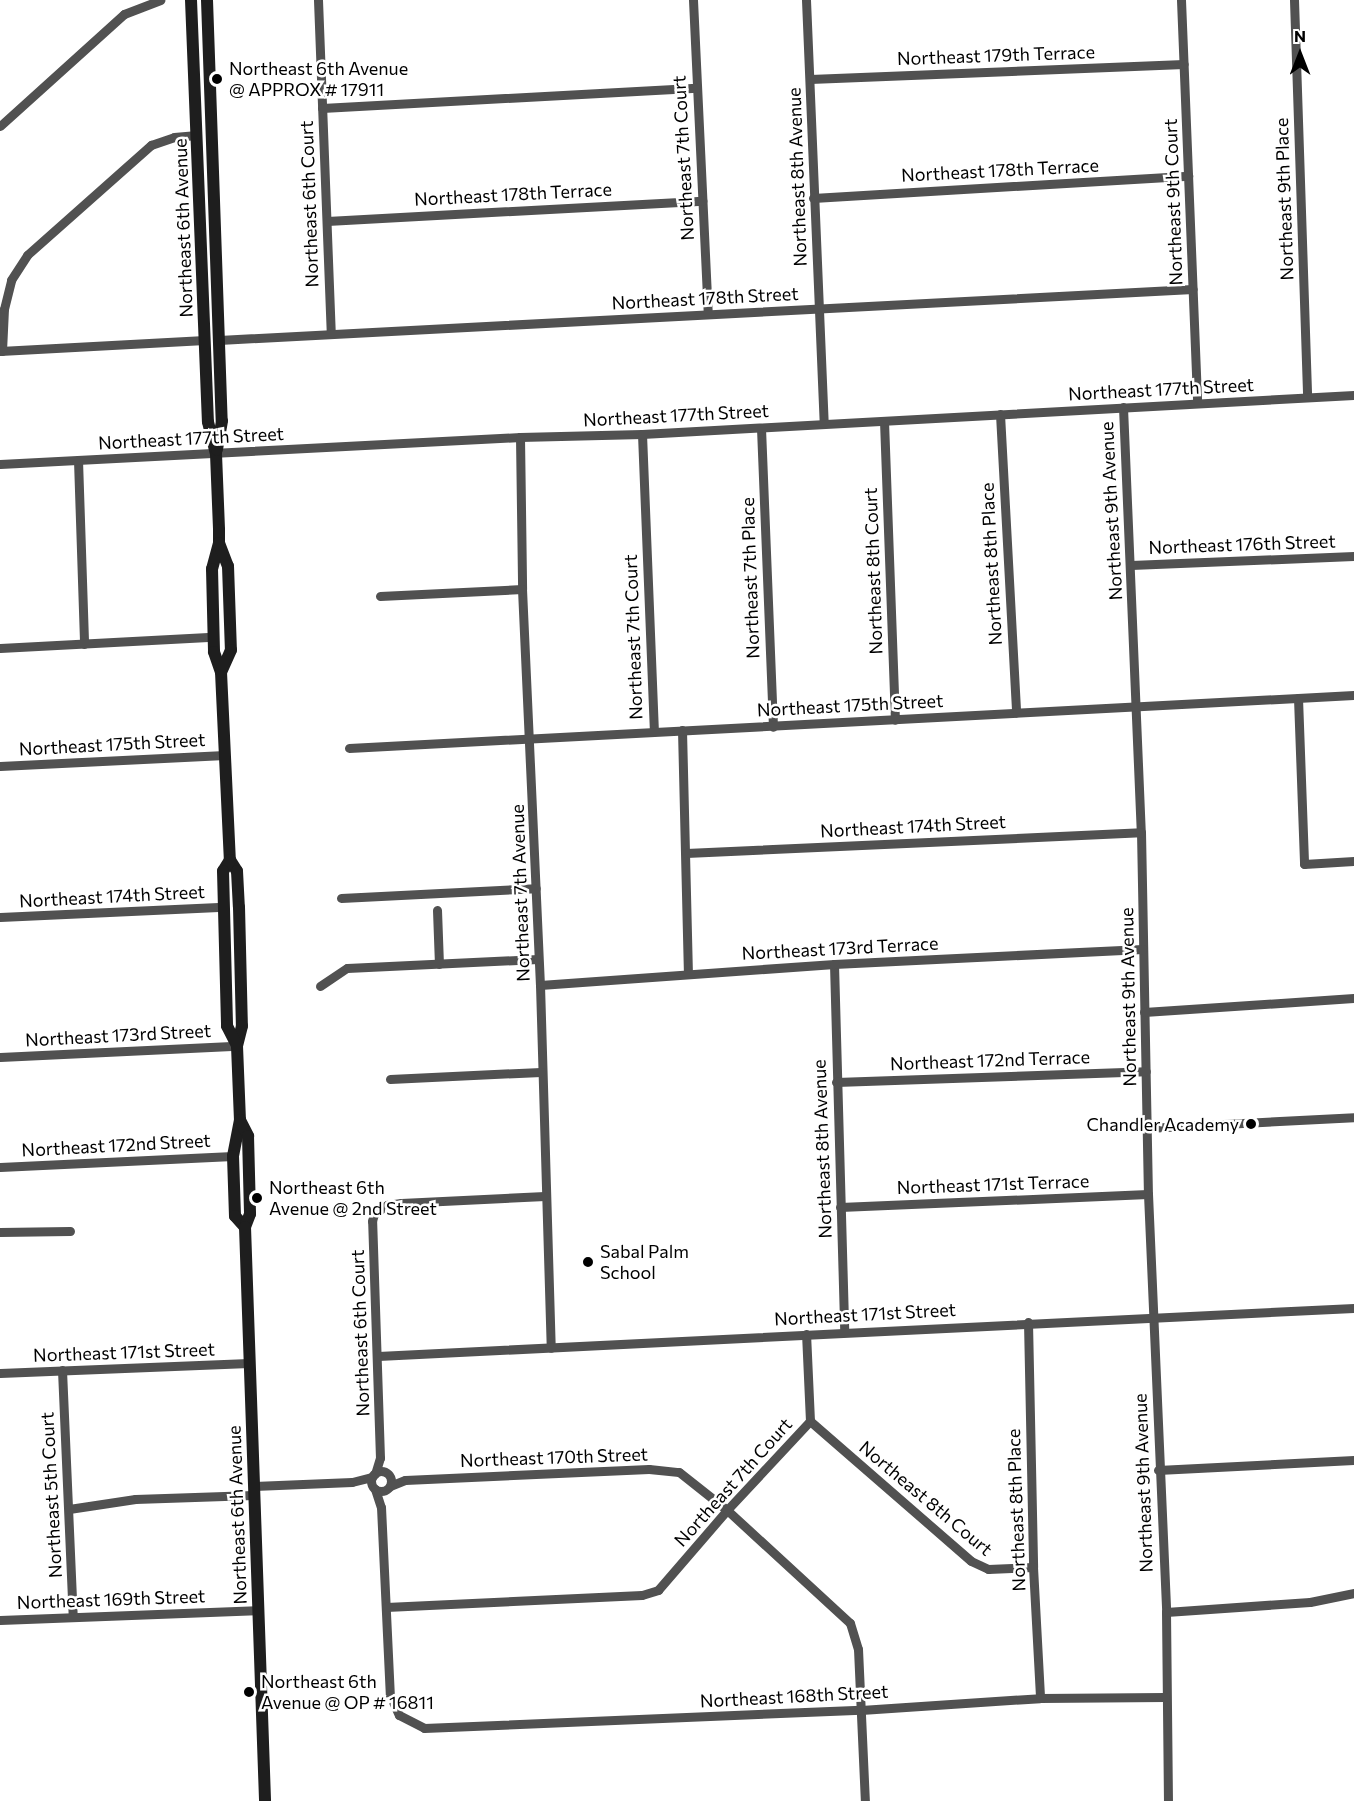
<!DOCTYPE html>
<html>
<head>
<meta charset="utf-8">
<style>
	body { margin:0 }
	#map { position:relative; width:1354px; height:1801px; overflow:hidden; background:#fff; font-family:Commissioner,sans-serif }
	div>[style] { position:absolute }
	.street>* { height:9px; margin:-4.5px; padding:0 4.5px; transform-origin:4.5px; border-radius:4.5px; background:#515151 }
	.street>.ring { margin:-4.5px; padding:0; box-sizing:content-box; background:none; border:9px solid #515151; border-radius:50% }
	.secondary>* { height:12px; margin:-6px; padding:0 6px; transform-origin:6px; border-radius:6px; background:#1e1e1e }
	.dots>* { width:16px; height:16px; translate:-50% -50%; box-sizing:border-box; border:3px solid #fff; border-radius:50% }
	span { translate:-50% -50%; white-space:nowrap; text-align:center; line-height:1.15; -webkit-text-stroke:5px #fff; paint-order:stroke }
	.street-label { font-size:18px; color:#000 }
	.poi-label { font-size:18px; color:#000 }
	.left { translate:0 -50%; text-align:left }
	.right { translate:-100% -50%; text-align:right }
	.north { position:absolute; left:1270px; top:24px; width:60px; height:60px; -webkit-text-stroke:4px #fff; paint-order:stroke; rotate:0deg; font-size:16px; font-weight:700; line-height:24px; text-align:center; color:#000 }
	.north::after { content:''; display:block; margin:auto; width:21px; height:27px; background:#000; clip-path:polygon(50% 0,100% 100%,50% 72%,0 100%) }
</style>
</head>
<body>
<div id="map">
	<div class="street">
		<div style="left:318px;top:0;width:334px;rotate:87.8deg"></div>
		<div style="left:693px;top:0;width:313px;rotate:87.3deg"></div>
		<div style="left:806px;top:0;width:424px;rotate:87.6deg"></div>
		<div style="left:1181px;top:0;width:403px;rotate:87.7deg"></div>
		<div style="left:1294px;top:0;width:397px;rotate:88.1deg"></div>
		<div style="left:810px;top:79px;width:374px;rotate:-2.3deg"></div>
		<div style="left:322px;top:108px;width:375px;rotate:-3.1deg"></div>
		<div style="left:0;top:126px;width:167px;rotate:-42.1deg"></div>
		<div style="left:124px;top:14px;width:39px;rotate:-21deg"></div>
		<div style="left:813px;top:198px;width:376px;rotate:-3.4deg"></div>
		<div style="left:327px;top:221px;width:376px;rotate:-3.1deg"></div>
		<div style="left:219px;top:340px;width:975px;rotate:-3deg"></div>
		<div style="left:0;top:351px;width:205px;rotate:-3.1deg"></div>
		<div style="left:2px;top:351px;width:42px;rotate:-87.3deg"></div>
		<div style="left:4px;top:309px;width:30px;rotate:-76deg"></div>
		<div style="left:11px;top:280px;width:30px;rotate:-57deg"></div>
		<div style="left:27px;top:255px;width:166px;rotate:-41.6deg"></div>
		<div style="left:151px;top:145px;width:24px;rotate:-19deg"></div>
		<div style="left:174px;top:137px;width:23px;rotate:-5deg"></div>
		<div style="left:1123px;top:407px;width:425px;rotate:87.6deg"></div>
		<div style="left:1141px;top:832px;width:362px;rotate:88.9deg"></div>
		<div style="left:1148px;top:1194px;width:418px;rotate:87.5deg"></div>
		<div style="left:1166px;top:1612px;width:189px;rotate:89.4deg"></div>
		<div style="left:1000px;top:414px;width:299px;rotate:86.9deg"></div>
		<div style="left:884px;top:421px;width:299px;rotate:87.9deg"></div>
		<div style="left:761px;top:428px;width:299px;rotate:87.7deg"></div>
		<div style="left:642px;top:434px;width:297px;rotate:87.7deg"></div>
		<div style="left:520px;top:437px;width:152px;rotate:89.2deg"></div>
		<div style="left:522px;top:589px;width:396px;rotate:87.4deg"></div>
		<div style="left:540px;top:985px;width:363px;rotate:88.3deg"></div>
		<div style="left:78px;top:460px;width:184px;rotate:88.1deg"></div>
		<div style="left:0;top:464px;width:521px;rotate:-2.97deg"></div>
		<div style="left:520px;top:437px;width:122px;rotate:-1.4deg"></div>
		<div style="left:642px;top:434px;width:713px;rotate:-3.14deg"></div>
		<div style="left:1131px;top:565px;width:223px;rotate:-2.3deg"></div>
		<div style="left:380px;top:596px;width:142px;rotate:-2.8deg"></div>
		<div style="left:0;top:648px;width:213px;rotate:-3deg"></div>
		<div style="left:1298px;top:698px;width:166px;rotate:87.9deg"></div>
		<div style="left:1304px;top:864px;width:50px;rotate:-3.4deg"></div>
		<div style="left:682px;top:730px;width:244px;rotate:88.6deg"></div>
		<div style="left:349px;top:748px;width:1006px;rotate:-3.02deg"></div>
		<div style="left:0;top:766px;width:225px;rotate:-2.8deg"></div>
		<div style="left:686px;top:853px;width:455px;rotate:-2.6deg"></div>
		<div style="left:341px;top:898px;width:195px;rotate:-2.9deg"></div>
		<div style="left:437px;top:910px;width:54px;rotate:87.9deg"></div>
		<div style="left:0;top:917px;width:224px;rotate:-2.6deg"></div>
		<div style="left:834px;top:964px;width:368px;rotate:88.4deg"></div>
		<div style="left:540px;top:985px;width:295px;rotate:-4.1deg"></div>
		<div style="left:834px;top:964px;width:309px;rotate:-2.8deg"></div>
		<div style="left:320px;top:986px;width:32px;rotate:-34deg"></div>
		<div style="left:347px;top:968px;width:191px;rotate:-2.7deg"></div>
		<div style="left:1144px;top:1012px;width:210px;rotate:-3.8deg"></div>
		<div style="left:0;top:1057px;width:237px;rotate:-2.7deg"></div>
		<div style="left:390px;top:1079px;width:151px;rotate:-2.7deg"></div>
		<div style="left:836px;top:1082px;width:310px;rotate:-2deg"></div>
		<div style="left:1147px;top:1128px;width:207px;rotate:-3deg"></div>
		<div style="left:0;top:1167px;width:233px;rotate:-2.7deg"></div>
		<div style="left:840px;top:1207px;width:308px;rotate:-2.4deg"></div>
		<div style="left:0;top:1232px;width:70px;rotate:-0.8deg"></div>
		<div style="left:1028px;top:1322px;width:245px;rotate:88.8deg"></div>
		<div style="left:1033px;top:1567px;width:131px;rotate:86.9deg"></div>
		<div style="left:378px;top:1356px;width:977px;rotate:-2.82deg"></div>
		<div style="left:62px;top:1370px;width:247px;rotate:87.5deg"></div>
		<div style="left:0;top:1373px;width:249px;rotate:-2.3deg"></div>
		<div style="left:810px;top:1421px;width:213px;rotate:41deg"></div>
		<div style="left:971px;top:1561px;width:19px;rotate:25deg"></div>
		<div style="left:988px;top:1569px;width:45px;rotate:-2.5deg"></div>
		<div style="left:1158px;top:1470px;width:196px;rotate:-2.9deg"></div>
		<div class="ring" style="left:371px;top:1471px;width:11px;height:11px"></div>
		<div style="left:375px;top:1474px;width:17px;rotate:-73deg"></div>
		<div style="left:380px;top:1458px;width:237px;rotate:-91.9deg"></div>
		<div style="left:372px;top:1221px;width:7px;rotate:-74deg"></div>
		<div style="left:374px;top:1214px;width:16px;rotate:-35deg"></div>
		<div style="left:387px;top:1205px;width:14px;rotate:-8deg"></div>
		<div style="left:401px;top:1203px;width:144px;rotate:-2.8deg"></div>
		<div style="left:254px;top:1486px;width:98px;rotate:-2.3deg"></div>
		<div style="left:352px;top:1482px;width:21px;rotate:-14deg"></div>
		<div style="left:390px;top:1486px;width:16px;rotate:-22deg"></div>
		<div style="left:405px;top:1480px;width:244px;rotate:-2.6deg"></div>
		<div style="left:649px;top:1469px;width:30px;rotate:6deg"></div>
		<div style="left:679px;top:1472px;width:61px;rotate:38.4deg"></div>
		<div style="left:727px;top:1510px;width:167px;rotate:42.6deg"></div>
		<div style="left:850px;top:1623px;width:27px;rotate:73deg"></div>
		<div style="left:858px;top:1649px;width:152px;rotate:87.4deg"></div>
		<div style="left:375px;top:1489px;width:19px;rotate:72deg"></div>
		<div style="left:381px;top:1507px;width:188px;rotate:87.3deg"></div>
		<div style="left:390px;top:1695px;width:22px;rotate:66deg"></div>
		<div style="left:399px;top:1715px;width:28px;rotate:27deg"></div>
		<div style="left:424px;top:1728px;width:437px;rotate:-2.4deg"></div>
		<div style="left:861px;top:1710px;width:179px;rotate:-3.8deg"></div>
		<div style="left:1040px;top:1698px;width:125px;rotate:-0.5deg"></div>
		<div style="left:69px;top:1509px;width:67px;rotate:-8.6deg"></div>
		<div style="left:135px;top:1499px;width:119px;rotate:-1.9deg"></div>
		<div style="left:386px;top:1607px;width:256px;rotate:-2.7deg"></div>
		<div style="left:642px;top:1595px;width:17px;rotate:-17deg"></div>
		<div style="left:658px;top:1590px;width:106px;rotate:-49.2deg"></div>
		<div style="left:727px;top:1510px;width:122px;rotate:-47deg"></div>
		<div style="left:810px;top:1421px;width:87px;rotate:-92.6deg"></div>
		<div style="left:1166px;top:1612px;width:144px;rotate:-4deg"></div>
		<div style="left:1310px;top:1602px;width:45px;rotate:-11.6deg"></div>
		<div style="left:0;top:1620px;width:259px;rotate:-2.2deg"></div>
	</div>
	<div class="secondary">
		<div style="left:191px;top:0;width:422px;rotate:87.7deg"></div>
		<div style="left:208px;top:422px;width:33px;rotate:76deg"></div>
		<div style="left:216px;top:454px;width:76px;rotate:87.7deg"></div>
		<div style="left:219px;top:530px;width:13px;rotate:90deg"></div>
		<div style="left:219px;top:543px;width:27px;rotate:105deg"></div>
		<div style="left:212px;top:569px;width:83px;rotate:88.6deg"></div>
		<div style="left:214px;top:652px;width:21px;rotate:71deg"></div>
		<div style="left:221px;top:672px;width:188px;rotate:87.3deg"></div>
		<div style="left:230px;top:860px;width:13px;rotate:58deg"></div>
		<div style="left:237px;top:871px;width:36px;rotate:87deg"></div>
		<div style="left:239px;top:907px;width:119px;rotate:88.6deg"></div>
		<div style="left:242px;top:1026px;width:21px;rotate:104deg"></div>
		<div style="left:237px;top:1046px;width:74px;rotate:87.7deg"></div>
		<div style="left:240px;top:1120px;width:37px;rotate:101deg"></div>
		<div style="left:233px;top:1156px;width:60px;rotate:88.1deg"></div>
		<div style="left:235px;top:1216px;width:15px;rotate:48deg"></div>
		<div style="left:207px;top:0;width:421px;rotate:88deg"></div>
		<div style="left:222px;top:421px;width:29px;rotate:100deg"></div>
		<div style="left:219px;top:543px;width:25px;rotate:69deg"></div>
		<div style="left:228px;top:566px;width:84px;rotate:88deg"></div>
		<div style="left:231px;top:650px;width:24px;rotate:114deg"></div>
		<div style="left:230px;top:860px;width:13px;rotate:122deg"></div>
		<div style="left:223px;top:871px;width:155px;rotate:88.5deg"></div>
		<div style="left:227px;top:1026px;width:22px;rotate:63deg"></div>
		<div style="left:240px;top:1120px;width:18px;rotate:63deg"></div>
		<div style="left:248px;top:1136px;width:78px;rotate:88.5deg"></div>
		<div style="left:250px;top:1214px;width:14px;rotate:111deg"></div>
		<div style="left:245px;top:1227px;width:574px;rotate:88deg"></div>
	</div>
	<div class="dots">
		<div style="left:217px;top:79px;background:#000"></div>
		<div style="left:1251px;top:1124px;background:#000"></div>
		<div style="left:257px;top:1198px;background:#000"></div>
		<div style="left:588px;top:1262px;background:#000"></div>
		<div style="left:249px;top:1692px;background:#000"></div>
	</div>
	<div class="street-label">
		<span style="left:996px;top:55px;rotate:-2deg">Northeast 179th Terrace</span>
		<span style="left:683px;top:158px;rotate:-93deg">Northeast 7th Court</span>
		<span style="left:1000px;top:170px;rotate:-3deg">Northeast 178th Terrace</span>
		<span style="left:797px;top:177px;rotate:-92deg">Northeast 8th Avenue</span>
		<span style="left:513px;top:194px;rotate:-3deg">Northeast 178th Terrace</span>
		<span style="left:1284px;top:199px;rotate:-92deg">Northeast 9th Place</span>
		<span style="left:1173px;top:202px;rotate:-92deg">Northeast 9th Court</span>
		<span style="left:309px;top:204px;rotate:-92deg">Northeast 6th Court</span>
		<span style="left:183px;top:228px;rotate:-92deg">Northeast 6th Avenue</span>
		<span style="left:705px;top:298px;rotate:-3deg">Northeast 178th Street</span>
		<span style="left:1161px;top:389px;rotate:-3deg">Northeast 177th Street</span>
		<span style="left:676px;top:415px;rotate:-3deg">Northeast 177th Street</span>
		<span style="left:191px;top:438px;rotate:-3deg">Northeast 177th Street</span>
		<span style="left:1111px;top:511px;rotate:-93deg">Northeast 9th Avenue</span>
		<span style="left:1242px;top:544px;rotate:-2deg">Northeast 176th Street</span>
		<span style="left:991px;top:564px;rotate:-93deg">Northeast 8th Place</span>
		<span style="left:873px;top:571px;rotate:-92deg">Northeast 8th Court</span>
		<span style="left:750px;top:578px;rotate:-92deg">Northeast 7th Place</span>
		<span style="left:633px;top:637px;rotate:-92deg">Northeast 7th Court</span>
		<span style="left:850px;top:705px;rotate:-3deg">Northeast 175th Street</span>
		<span style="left:112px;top:744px;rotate:-3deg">Northeast 175th Street</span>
		<span style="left:913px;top:826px;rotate:-3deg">Northeast 174th Street</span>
		<span style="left:520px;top:893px;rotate:-92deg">Northeast 7th Avenue</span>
		<span style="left:112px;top:896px;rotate:-3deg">Northeast 174th Street</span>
		<span style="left:840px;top:948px;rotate:-3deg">Northeast 173rd Terrace</span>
		<span style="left:1128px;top:997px;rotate:-91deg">Northeast 9th Avenue</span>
		<span style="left:118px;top:1035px;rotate:-3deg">Northeast 173rd Street</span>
		<span style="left:990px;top:1060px;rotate:-2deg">Northeast 172nd Terrace</span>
		<span style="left:116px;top:1145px;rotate:-3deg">Northeast 172nd Street</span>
		<span style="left:822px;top:1149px;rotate:-92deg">Northeast 8th Avenue</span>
		<span style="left:993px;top:1184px;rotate:-2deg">Northeast 171st Terrace</span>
		<span style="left:865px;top:1314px;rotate:-3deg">Northeast 171st Street</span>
		<span style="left:360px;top:1333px;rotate:-92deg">Northeast 6th Court</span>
		<span style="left:124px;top:1352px;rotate:-2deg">Northeast 171st Street</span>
		<span style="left:554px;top:1457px;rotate:-2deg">Northeast 170th Street</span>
		<span style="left:733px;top:1482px;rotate:-48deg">Northeast 7th Court</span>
		<span style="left:1143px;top:1483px;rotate:-92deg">Northeast 9th Avenue</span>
		<span style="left:51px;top:1495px;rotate:-93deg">Northeast 5th Court</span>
		<span style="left:926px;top:1498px;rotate:40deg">Northeast 8th Court</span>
		<span style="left:1016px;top:1510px;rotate:-92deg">Northeast 8th Place</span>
		<span style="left:237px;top:1515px;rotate:-92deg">Northeast 6th Avenue</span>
		<span style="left:111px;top:1599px;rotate:-2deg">Northeast 169th Street</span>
		<span style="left:794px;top:1696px;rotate:-3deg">Northeast 168th Street</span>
	</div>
	<div class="poi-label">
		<span class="left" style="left:229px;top:79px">Northeast 6th Avenue<br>@ APPROX # 17911</span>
		<span class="right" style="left:1239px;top:1124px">Chandler Academy</span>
		<span class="left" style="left:269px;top:1198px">Northeast 6th<br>Avenue @ 2nd Street</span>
		<span class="left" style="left:600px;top:1262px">Sabal Palm<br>School</span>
		<span class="left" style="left:261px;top:1692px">Northeast 6th<br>Avenue @ OP # 16811</span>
	</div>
	<div class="north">N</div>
</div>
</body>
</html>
